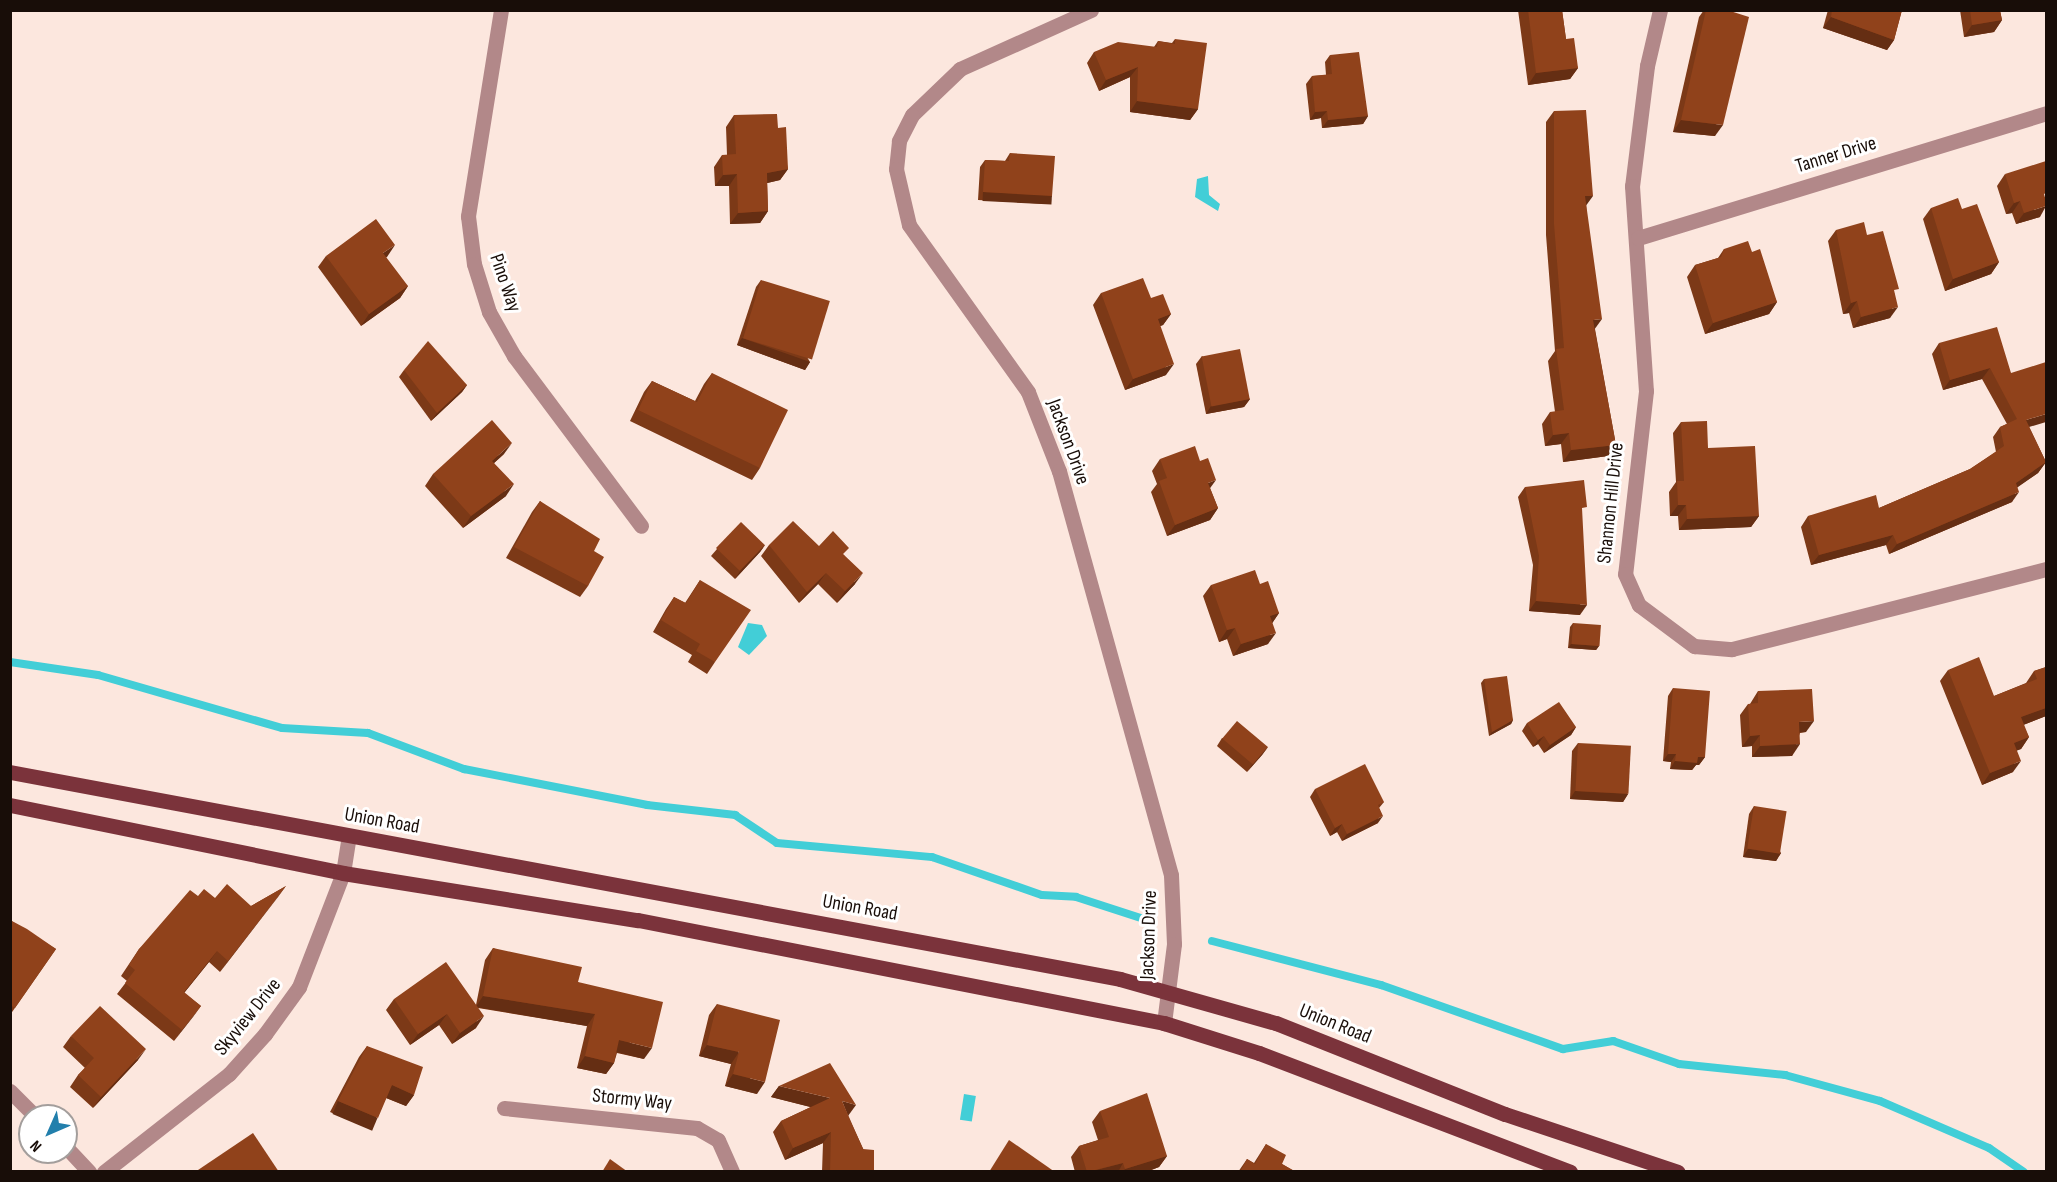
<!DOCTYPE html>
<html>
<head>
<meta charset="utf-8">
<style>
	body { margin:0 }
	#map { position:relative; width:2057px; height:1182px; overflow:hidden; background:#fce7de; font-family:"Sofia Sans Condensed",sans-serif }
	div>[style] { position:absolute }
	.water>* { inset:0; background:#42ced7; transform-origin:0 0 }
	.stream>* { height:8px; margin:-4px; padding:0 4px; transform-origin:4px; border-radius:4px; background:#42ced7 }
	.minor>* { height:15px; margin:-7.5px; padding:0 7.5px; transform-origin:7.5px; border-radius:7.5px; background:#b28889 }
	.major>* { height:15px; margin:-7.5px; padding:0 7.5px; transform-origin:7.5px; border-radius:7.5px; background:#7b333b }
	.wall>* { inset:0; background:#7c3917 }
	.shaded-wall>* { inset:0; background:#652e13; transform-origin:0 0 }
	.building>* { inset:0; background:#90421b; transform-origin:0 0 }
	span { translate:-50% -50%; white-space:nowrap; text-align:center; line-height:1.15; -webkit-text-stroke:6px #fff; paint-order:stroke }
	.street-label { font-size:20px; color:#180d08 }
	.frame { position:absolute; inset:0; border:12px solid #180d08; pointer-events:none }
	.north { position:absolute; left:18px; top:1104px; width:60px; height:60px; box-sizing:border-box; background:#fff; border:2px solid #a39e9c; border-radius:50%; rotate:225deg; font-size:16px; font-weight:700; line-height:24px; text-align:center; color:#180d08 }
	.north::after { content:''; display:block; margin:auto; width:21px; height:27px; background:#227fac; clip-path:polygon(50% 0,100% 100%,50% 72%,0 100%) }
</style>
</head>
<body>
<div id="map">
	<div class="water">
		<div style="clip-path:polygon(1208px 176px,1209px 195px,1220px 204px,1218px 211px,1195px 197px,1197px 179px)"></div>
		<div style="clip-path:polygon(748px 623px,762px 625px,767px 636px,749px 655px,738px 647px)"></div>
		<div style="left:964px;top:1094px;width:12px;height:26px;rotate:9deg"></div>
	</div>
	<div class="stream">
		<div style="left:10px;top:662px;width:89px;rotate:8.4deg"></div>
		<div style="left:98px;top:675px;width:191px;rotate:16.1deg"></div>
		<div style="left:282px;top:728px;width:86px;rotate:3.3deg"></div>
		<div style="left:368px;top:733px;width:103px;rotate:20.6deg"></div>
		<div style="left:464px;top:769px;width:187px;rotate:11.1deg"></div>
		<div style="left:647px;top:805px;width:89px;rotate:6.5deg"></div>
		<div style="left:735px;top:815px;width:50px;rotate:33.7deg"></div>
		<div style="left:777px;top:843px;width:156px;rotate:5.2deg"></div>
		<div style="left:932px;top:857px;width:116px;rotate:19.1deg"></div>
		<div style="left:1042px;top:895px;width:34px;rotate:3deg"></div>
		<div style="left:1076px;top:897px;width:81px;rotate:18deg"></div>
		<div style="left:1212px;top:941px;width:175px;rotate:14.6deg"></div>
		<div style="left:1381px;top:985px;width:193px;rotate:19.4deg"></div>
		<div style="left:1563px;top:1049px;width:51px;rotate:-9.1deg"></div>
		<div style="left:1613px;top:1041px;width:70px;rotate:19.2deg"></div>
		<div style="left:1679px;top:1064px;width:107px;rotate:5.9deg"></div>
		<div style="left:1785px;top:1075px;width:98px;rotate:15.3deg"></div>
		<div style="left:1880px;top:1101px;width:119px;rotate:23.3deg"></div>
		<div style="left:1989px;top:1148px;width:42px;rotate:34.4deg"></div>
	</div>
	<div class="minor">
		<div style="left:501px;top:10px;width:209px;rotate:99.1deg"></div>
		<div style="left:468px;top:216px;width:48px;rotate:82.9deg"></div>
		<div style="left:474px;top:264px;width:50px;rotate:72.6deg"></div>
		<div style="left:489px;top:312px;width:51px;rotate:60.4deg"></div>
		<div style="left:514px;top:356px;width:212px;rotate:53.2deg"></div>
		<div style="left:1091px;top:10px;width:144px;rotate:155.8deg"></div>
		<div style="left:960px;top:69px;width:66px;rotate:136.2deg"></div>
		<div style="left:912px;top:115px;width:29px;rotate:117deg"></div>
		<div style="left:899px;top:141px;width:28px;rotate:96deg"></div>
		<div style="left:896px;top:169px;width:57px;rotate:76.9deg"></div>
		<div style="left:909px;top:225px;width:205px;rotate:54.5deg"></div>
		<div style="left:1028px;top:392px;width:85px;rotate:68.6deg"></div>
		<div style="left:1059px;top:471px;width:419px;rotate:74.5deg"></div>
		<div style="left:1171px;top:875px;width:69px;rotate:87.5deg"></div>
		<div style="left:1174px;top:944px;width:80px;rotate:97.2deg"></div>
		<div style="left:1660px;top:10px;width:57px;rotate:103.1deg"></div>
		<div style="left:1647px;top:66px;width:121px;rotate:97.1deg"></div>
		<div style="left:1632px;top:186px;width:205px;rotate:86.1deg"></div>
		<div style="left:1646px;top:391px;width:184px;rotate:96.5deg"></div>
		<div style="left:1625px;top:574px;width:34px;rotate:66deg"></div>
		<div style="left:1639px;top:605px;width:69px;rotate:36.7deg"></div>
		<div style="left:1694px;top:646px;width:38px;rotate:5deg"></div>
		<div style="left:1732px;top:649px;width:324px;rotate:-14.3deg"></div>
		<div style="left:1638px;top:238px;width:427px;rotate:-17deg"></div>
		<div style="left:10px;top:1091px;width:35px;rotate:45deg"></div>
		<div style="left:504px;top:1108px;width:194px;rotate:5.9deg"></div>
		<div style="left:697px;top:1128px;width:24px;rotate:30deg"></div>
		<div style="left:718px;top:1140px;width:35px;rotate:66deg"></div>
		<div style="left:66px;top:1147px;width:34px;rotate:47deg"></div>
		<div style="left:104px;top:1172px;width:159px;rotate:-38.1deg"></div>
		<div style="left:229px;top:1074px;width:54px;rotate:-48deg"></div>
		<div style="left:265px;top:1034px;width:58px;rotate:-54.1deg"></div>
		<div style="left:299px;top:987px;width:122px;rotate:-68.9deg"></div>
		<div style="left:343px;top:873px;width:36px;rotate:-81deg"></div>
	</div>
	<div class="major">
		<div style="left:10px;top:772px;width:1129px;rotate:10.56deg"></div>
		<div style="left:1120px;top:979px;width:162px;rotate:15.8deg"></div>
		<div style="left:1276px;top:1023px;width:246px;rotate:21.7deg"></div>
		<div style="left:1505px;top:1114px;width:182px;rotate:18.5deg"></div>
		<div style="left:10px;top:805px;width:340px;rotate:11.5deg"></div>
		<div style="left:343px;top:873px;width:299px;rotate:9.1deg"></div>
		<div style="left:638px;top:920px;width:536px;rotate:11.08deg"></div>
		<div style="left:1164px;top:1023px;width:100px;rotate:17.5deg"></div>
		<div style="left:1259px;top:1053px;width:333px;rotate:20.9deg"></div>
	</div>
	<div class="wall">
		<div style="clip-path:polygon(1518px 10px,1562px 10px,1566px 39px,1578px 68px,1570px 79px,1528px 85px)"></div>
		<div style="clip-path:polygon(1704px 10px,1727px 10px,1715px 136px,1673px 132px,1699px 17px)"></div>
		<div style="clip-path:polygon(1828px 10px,1902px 10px,1894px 40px,1887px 50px,1823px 28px)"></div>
		<div style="clip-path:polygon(1960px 10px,2004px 10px,2000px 11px,2002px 20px,1994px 32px,1964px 37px)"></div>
		<div style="clip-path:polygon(1175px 39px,1198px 109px,1190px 120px,1130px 112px,1130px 77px,1099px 91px,1087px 63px,1094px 52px,1154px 47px,1158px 41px,1172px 43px)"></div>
		<div style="clip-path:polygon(1330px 55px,1368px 116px,1363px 124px,1322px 128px,1321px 118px,1310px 120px,1306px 84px,1312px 76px,1326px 75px,1325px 62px)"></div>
		<div style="clip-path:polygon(1554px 111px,1586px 204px,1595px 329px,1616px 445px,1608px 456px,1563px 462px,1561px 444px,1545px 446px,1542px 424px,1550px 412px,1555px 412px,1548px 361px,1555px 351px,1546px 235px,1546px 122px)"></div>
		<div style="clip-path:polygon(734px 115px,778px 128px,788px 169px,780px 180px,767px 183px,768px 211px,760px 223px,730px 224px,729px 186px,715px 186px,714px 167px,722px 155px,727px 155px,726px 127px)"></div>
		<div style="clip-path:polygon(1010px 153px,1052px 196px,1047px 204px,978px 200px,980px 167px,985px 160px,1005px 161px)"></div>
		<div style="clip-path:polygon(2005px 174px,2040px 217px,2016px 224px,2012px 213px,2006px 214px,1997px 186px)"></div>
		<div style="clip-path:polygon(1931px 208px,1962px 209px,1999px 262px,1991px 274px,1945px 291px,1923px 219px)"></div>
		<div style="clip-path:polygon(1836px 230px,1867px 235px,1895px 295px,1890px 318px,1853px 328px,1849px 313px,1843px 314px,1828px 241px)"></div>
		<div style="clip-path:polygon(1724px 249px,1752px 252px,1777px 302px,1769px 314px,1705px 334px,1687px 277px,1695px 265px,1718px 258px)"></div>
		<div style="clip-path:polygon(326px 256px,408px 286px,400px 298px,361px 326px,318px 267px)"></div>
		<div style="clip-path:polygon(761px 280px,810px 362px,805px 370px,737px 345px,756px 287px)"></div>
		<div style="clip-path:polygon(1101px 293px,1151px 298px,1171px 314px,1163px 325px,1160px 326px,1166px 375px,1125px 390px,1093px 305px)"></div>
		<div style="clip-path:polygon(1939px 343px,2011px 373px,2029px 427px,2046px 462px,2038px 473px,2017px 487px,2012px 502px,1889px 554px,1886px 545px,1811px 565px,1801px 527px,1808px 516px,1879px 508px,1970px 469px,1996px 452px,1993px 437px,2000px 427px,2007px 424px,1982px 379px,1943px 390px,1932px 354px)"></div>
		<div style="clip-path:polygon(1202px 356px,1250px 399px,1244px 407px,1206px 414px,1196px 364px)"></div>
		<div style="clip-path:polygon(404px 370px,467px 385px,462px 392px,431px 421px,399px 377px)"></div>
		<div style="clip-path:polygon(712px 373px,760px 468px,752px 480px,630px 421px,644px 392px,652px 381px,695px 401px,704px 384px)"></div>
		<div style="clip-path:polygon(1681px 422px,1708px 448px,1759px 516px,1751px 527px,1679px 530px,1678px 516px,1670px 516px,1669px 492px,1676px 482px,1673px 433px)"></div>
		<div style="clip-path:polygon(504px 454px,494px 463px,506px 496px,463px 528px,425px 486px,433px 474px)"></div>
		<div style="clip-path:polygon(1160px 459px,1210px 488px,1218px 508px,1210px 520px,1167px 536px,1151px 492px,1157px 484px,1152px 471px)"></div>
		<div style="clip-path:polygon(1525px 487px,1582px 514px,1580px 615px,1529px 611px,1533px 565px,1518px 497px)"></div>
		<div style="clip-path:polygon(540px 501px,594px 551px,588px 586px,580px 597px,506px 558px,532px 512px)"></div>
		<div style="clip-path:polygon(765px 545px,760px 552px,735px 579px,711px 556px,717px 549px)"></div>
		<div style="clip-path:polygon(769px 545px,819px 546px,844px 555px,855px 584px,837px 603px,818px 584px,799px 603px,761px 556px)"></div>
		<div style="clip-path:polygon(700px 580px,715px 662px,707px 674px,688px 662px,692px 655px,653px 632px,666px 609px,674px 597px,685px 603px)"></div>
		<div style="clip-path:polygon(1260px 584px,1279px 613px,1272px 623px,1268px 644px,1233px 656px,1227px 639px,1219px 642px,1203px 596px,1211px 585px)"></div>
		<div style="clip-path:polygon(1573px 623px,1599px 646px,1596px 650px,1568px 648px,1570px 627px)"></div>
		<div style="clip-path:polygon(2046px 667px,2046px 716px,2023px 725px,2029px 737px,2021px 749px,2017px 750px,2013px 772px,1982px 785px,1940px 681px,1948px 670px,1994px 696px,2026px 683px,2034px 671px)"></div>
		<div style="clip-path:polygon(1484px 679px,1513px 720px,1511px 724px,1489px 736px,1481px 683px)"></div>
		<div style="clip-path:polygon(1673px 688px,1705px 757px,1699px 765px,1696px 765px,1692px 770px,1670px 769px,1671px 762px,1663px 761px,1668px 696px)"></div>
		<div style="clip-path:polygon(1758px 691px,1806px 732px,1800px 733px,1792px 756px,1752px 757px,1752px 746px,1742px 747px,1740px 715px,1748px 704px,1750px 704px)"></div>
		<div style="clip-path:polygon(1527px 723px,1576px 727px,1571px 735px,1544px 753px,1538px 744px,1533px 747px,1522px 731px)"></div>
		<div style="clip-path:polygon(1222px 738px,1268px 747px,1262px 755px,1247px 772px,1217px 746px)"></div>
		<div style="clip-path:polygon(1578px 743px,1628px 794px,1623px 802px,1570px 799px,1572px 751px)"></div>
		<div style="clip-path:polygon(1315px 789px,1384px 802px,1379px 808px,1378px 823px,1342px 841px,1337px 832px,1330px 836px,1310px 797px)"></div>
		<div style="clip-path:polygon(1754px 806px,1781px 853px,1776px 861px,1743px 857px,1749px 814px)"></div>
		<div style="clip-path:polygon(286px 886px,220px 972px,209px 962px,184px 993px,201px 1006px,174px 1041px,117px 994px,127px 981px,121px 976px,139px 949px,198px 896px,215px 898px,251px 906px)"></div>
		<div style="clip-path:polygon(10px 920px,56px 949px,10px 1015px)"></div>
		<div style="clip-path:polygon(493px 948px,578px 982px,644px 1059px,617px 1053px,614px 1063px,606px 1074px,577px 1068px,587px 1026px,478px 1008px,476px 1028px,452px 1044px,439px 1025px,410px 1045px,386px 1010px,394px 999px,476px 1005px,485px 960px)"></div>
		<div style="clip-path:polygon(717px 1004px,757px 1094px,725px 1086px,731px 1064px,699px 1056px,709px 1015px)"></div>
		<div style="clip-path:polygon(71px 1036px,138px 1060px,93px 1108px,70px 1087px,78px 1075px,85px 1068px,63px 1047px)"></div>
		<div style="clip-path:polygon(367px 1046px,414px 1095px,406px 1106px,386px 1098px,370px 1129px,330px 1112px,359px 1057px)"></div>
		<div style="clip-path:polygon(779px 1086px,848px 1116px,874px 1172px,822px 1172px,823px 1143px,785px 1160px,773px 1132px,781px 1121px,811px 1107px,771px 1097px)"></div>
		<div style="clip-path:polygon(1100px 1111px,1167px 1156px,1159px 1167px,1146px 1172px,1075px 1172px,1071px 1157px,1079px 1146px,1098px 1140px,1092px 1122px)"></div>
		<div style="clip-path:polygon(1266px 1144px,1282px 1164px,1296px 1172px,1238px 1172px,1247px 1159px,1254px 1163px)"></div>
	</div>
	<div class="shaded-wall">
		<div style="clip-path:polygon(1831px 17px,1894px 40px,1887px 50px,1823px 28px)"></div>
		<div style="clip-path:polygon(2002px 20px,1994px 32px,1964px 37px,1972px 25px)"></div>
		<div style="clip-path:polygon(1138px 67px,1130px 77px,1099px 91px,1106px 80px)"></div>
		<div style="clip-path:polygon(1578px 68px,1570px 79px,1528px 85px,1536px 73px)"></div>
		<div style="clip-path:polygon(1137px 101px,1198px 109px,1190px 120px,1130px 112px)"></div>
		<div style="clip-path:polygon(1327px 111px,1321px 118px,1310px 120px,1315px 112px)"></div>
		<div style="clip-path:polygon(1368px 116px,1363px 124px,1322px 128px,1328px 120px)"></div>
		<div style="clip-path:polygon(1681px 120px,1723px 125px,1715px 136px,1673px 132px)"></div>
		<div style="clip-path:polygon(788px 169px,780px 180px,759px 185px,767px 173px)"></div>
		<div style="clip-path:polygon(737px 174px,729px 186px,715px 186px,723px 175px)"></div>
		<div style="left:983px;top:192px;width:69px;height:9px;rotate:3deg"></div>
		<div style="clip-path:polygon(1585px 196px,1593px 196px,1585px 207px)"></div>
		<div style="clip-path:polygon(2020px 201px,2012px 213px,2006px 214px,2014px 203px)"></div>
		<div style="clip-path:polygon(2046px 206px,2040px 217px,2016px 224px,2024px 213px)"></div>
		<div style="clip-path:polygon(768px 211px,760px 223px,730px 224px,738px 213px)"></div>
		<div style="clip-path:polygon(395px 245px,387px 257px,375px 264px,383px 253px)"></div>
		<div style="clip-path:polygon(1999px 262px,1991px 274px,1945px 291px,1953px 279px)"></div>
		<div style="clip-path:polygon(408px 286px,400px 298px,361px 326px,369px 314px)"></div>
		<div style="clip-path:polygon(1857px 301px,1849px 313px,1843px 314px,1851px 303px)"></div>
		<div style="clip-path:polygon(1777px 302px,1769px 314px,1705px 334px,1713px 323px)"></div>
		<div style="clip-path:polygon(1898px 307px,1890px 318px,1853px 328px,1861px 317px)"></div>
		<div style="clip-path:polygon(1171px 314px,1163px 325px,1150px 330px,1158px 319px)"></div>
		<div style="clip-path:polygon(1602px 319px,1594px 330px,1593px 320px)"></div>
		<div style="clip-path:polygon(742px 338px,810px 362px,805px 370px,737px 345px)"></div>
		<div style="clip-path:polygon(1174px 364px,1166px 375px,1125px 390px,1133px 379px)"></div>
		<div style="clip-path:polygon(1990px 368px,1982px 379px,1943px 390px,1950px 380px)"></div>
		<div style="clip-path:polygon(467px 385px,462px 392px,431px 421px,437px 413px)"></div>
		<div style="clip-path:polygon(1250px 399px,1244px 407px,1206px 414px,1211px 406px)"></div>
		<div style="clip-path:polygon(2046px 414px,2046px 422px,2019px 430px,2026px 420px)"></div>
		<div style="clip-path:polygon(1569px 433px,1561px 444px,1545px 446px,1553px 435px)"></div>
		<div style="clip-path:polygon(512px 443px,504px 454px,484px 472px,492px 461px)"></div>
		<div style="clip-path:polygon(1616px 445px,1608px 456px,1563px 462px,1571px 450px)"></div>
		<div style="clip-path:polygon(2046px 462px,2038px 473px,2008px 494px,2016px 483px)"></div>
		<div style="clip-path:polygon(1216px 480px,1208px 491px,1208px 483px)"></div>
		<div style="clip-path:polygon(514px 484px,506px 496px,463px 528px,471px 516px)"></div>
		<div style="clip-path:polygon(2019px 492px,2012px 502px,1889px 554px,1897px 544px)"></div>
		<div style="clip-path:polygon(1678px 505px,1686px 505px,1678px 516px,1670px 516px)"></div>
		<div style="clip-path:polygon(1218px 508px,1210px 520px,1167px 536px,1175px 525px)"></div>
		<div style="clip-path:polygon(1759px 516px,1751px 527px,1679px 530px,1687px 519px)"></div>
		<div style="clip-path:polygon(1893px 535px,1886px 545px,1811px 565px,1819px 555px)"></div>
		<div style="clip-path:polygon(765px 545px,760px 552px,735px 579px,740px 571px)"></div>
		<div style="clip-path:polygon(826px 573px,818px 584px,799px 603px,807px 592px)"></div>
		<div style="clip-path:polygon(863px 573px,855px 584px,837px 603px,845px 591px)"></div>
		<div style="clip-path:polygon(1536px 601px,1587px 605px,1580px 615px,1529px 611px)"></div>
		<div style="clip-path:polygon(1279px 613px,1271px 625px,1270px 616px)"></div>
		<div style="clip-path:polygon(1235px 628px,1227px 639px,1219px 642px,1227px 630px)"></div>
		<div style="clip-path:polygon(1276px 633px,1268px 644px,1233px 656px,1241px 644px)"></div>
		<div style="clip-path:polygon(1571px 644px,1599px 646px,1596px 650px,1568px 648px)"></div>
		<div style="clip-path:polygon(2046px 708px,2046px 716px,2013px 729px,2021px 717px)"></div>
		<div style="clip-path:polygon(1513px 720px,1511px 724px,1489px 736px,1492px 732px)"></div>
		<div style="clip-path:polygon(1814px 721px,1806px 732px,1791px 733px,1799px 722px)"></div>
		<div style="clip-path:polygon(1576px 727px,1571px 735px,1544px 753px,1550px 745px)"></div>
		<div style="clip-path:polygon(1760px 735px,1752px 746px,1742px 747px,1750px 736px)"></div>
		<div style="clip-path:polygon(1544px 736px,1538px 744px,1533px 747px,1538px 740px)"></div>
		<div style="clip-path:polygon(2029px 737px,2021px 749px,2006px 755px,2014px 743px)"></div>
		<div style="clip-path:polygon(1800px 744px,1792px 756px,1752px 757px,1760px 746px)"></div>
		<div style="clip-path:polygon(1268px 747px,1262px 755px,1247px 772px,1252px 765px)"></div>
		<div style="clip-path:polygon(1668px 754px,1676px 754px,1671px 762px,1663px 761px)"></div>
		<div style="clip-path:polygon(1698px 757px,1705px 757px,1699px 765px,1696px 765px,1692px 770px,1670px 769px,1675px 761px)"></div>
		<div style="clip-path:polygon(2021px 761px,2013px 772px,1982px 785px,1990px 773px)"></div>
		<div style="clip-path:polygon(1575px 791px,1628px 794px,1623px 802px,1570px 799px)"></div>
		<div style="clip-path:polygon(1383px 816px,1378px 823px,1342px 841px,1347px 834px)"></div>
		<div style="clip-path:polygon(1342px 824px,1337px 832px,1330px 836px,1335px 828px)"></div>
		<div style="clip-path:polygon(1748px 849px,1781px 853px,1776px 861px,1743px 857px)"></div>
		<div style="clip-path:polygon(286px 886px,278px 897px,220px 972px,228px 961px)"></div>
		<div style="clip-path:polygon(217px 951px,209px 962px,176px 1003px,184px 992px)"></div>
		<div style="clip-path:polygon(483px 996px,595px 1014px,587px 1026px,476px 1007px)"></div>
		<div style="clip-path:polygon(201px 1006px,193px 1017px,174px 1041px,182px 1030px)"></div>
		<div style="clip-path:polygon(447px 1014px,439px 1025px,410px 1045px,418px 1034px)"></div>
		<div style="clip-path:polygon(484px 1016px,476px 1028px,452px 1044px,460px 1033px)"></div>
		<div style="clip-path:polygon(619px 1040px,652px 1048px,644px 1059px,612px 1051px)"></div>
		<div style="clip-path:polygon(707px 1045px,739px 1052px,731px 1064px,699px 1056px)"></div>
		<div style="clip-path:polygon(146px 1049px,138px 1060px,93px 1108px,101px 1097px)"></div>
		<div style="clip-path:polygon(585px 1056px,614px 1063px,606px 1074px,577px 1068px)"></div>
		<div style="clip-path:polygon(733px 1074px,765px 1082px,757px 1094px,725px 1086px)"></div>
		<div style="clip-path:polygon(392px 1085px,414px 1095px,406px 1106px,384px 1097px)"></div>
		<div style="clip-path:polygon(779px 1086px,830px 1098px,822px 1110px,771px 1097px)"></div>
		<div style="left:338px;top:1101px;width:43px;height:14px;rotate:23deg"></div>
		<div style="clip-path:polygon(842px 1101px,856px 1105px,848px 1116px)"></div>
		<div style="clip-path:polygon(831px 1132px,823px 1143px,785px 1160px,793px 1148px)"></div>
		<div style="clip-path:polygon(1167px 1156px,1159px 1167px,1146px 1172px,1123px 1172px,1125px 1169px)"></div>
		<div style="clip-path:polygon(1123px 1163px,1118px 1172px,1089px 1172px)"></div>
	</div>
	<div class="building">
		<div style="clip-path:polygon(1528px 10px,1562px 10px,1566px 39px,1574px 38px,1578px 68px,1536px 73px)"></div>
		<div style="clip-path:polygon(1706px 10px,1727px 10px,1749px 17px,1723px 125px,1681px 120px)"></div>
		<div style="clip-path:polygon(1832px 10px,1902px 10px,1894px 40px,1831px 17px)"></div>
		<div style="clip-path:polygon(1970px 10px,2000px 10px,2002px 20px,1972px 25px)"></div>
		<div style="clip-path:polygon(1175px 39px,1207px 43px,1198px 109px,1137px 101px,1138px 67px,1106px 80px,1094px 52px,1118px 42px,1157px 47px,1158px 41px,1175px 44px)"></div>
		<div style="clip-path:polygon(1359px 52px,1368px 116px,1328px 120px,1327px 111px,1315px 112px,1312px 76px,1332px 74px,1330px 55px)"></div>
		<div style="clip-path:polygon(1586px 110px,1593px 196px,1585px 196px,1602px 319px,1593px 320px,1616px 445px,1571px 450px,1569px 433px,1553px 435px,1550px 412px,1564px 410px,1556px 349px,1564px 348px,1554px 224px,1554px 111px)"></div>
		<div style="clip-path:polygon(777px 114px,778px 128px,786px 127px,788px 169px,767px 173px,768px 211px,738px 213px,737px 174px,723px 175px,722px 155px,736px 154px,734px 115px)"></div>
		<div style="clip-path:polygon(1010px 153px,1055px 156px,1052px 196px,983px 192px,985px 160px,1009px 161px)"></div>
		<div style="clip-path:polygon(2046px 161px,2046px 193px,2044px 194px,2046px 201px,2046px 206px,2024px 213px,2020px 201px,2014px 203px,2005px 174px)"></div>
		<div style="clip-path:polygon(1958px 198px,1962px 209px,1977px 204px,1999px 262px,1953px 279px,1931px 208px)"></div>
		<div style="clip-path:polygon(376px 219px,395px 245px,383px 253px,408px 286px,369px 314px,326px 256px)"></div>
		<div style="clip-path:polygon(1864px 222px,1867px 235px,1883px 231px,1899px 289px,1894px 290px,1898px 307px,1861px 317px,1857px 301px,1851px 303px,1836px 230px)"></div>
		<div style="clip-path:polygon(1748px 241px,1752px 252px,1760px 249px,1777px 302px,1713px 323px,1695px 265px,1721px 257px,1724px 249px)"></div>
		<div style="clip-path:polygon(1143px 278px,1151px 298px,1163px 294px,1171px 314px,1158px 319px,1174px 364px,1133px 379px,1101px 293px)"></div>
		<div style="left:761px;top:280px;width:72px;height:61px;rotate:17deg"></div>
		<div style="clip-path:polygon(1997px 327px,2011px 373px,2046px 362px,2046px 414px,2026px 420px,2046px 462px,2016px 483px,2019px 492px,1897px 544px,1893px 535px,1819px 555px,1808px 516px,1876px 495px,1879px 508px,1970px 469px,2004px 446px,2000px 427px,2017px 419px,1990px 368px,1950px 380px,1939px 343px)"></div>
		<div style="clip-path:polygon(428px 341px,467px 385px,437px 413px,404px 370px)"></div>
		<div style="left:1240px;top:349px;width:51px;height:39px;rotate:79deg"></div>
		<div style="clip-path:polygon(712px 373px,788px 410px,760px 468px,638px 410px,652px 381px,697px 402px)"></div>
		<div style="clip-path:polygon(492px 420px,512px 443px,492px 461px,514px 484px,471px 516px,433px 474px)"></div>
		<div style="clip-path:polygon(1707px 421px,1708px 448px,1755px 446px,1759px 516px,1687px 519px,1686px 505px,1678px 505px,1677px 481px,1684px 481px,1681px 422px)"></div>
		<div style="clip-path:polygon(1195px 446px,1200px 461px,1208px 458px,1216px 480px,1208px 483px,1218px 508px,1175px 525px,1159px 481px,1167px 478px,1160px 459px)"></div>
		<div style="clip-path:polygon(1584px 480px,1587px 507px,1582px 508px,1587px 605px,1536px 601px,1539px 556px,1525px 487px)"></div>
		<div style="clip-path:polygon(540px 501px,600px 539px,594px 551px,604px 557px,588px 586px,514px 547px)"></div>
		<div style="clip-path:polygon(793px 521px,819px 546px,833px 531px,849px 548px,843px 554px,863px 573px,845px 591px,826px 573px,807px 592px,769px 545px)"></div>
		<div style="left:741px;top:522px;width:33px;height:36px;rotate:44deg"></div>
		<div style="clip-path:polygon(1255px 570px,1260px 584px,1268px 581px,1279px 613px,1270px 616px,1276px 633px,1241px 644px,1235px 628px,1227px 630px,1211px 585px)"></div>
		<div style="clip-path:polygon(700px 580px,751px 610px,715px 662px,696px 651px,700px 644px,661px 620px,674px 597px,686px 603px)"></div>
		<div style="left:1573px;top:623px;width:28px;height:21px;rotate:4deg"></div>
		<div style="clip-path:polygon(1979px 657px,1994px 696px,2037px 679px,2034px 671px,2046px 667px,2046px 708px,2021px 717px,2029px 737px,2014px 743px,2021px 761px,1990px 773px,1948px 670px)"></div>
		<div style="clip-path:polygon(1507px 676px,1513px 720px,1492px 732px,1484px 679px)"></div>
		<div style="clip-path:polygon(1673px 688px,1710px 691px,1705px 757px,1698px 757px,1697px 763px,1675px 761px,1676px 754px,1668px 754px)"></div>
		<div style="clip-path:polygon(1812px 689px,1814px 721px,1799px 722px,1800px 744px,1760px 746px,1760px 735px,1750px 736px,1748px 704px,1758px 703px,1758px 691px)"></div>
		<div style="clip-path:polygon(1559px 702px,1576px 727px,1550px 745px,1544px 736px,1538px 740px,1527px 723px)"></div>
		<div style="left:1237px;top:721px;width:40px;height:23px;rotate:40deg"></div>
		<div style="left:1578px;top:743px;width:53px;height:48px;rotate:3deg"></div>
		<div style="clip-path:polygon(1365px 764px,1384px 802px,1378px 805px,1383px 816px,1347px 834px,1342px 824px,1335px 828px,1315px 789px)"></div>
		<div style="left:1754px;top:806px;width:33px;height:43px;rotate:9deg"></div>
		<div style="clip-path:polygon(227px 884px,251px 906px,286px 886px,228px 961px,217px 951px,184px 992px,201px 1006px,182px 1030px,125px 983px,135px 970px,129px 965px,139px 949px,190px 890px,198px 896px,204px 889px,215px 898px)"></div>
		<div style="clip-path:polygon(10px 920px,27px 929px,56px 949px,15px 1008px,10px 1005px)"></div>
		<div style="clip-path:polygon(493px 948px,582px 967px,578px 982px,663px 1002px,652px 1048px,619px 1040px,614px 1063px,585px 1056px,595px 1014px,483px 996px)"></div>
		<div style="clip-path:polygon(446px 962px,484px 1016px,460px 1033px,447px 1014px,418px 1034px,394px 999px)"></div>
		<div style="clip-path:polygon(717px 1004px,780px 1020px,765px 1082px,733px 1074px,739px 1052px,707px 1045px)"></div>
		<div style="clip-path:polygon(100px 1006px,146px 1049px,101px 1097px,78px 1075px,94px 1058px,71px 1036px)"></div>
		<div style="clip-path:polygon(367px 1046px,423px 1067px,414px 1095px,392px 1085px,378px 1118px,338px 1101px)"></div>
		<div style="clip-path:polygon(830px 1063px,856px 1105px,842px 1101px,863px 1149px,874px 1150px,874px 1172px,830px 1172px,831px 1132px,793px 1148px,781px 1121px,830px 1098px,779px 1086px)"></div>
		<div style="clip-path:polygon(1147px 1093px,1167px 1156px,1125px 1169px,1123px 1163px,1087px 1172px,1079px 1146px,1109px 1137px,1100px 1111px)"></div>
		<div style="clip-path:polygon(253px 1133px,279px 1172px,199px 1172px,198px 1170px)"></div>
		<div style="clip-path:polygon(1009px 1140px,1055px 1172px,989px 1172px)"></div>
		<div style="clip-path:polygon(1266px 1144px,1286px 1155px,1282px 1164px,1296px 1172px,1240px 1172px,1247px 1159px,1255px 1164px)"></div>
		<div style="clip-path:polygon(610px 1159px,628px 1172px,602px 1172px)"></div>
	</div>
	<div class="street-label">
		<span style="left:1836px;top:155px;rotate:-17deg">Tanner Drive</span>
		<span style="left:505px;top:283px;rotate:71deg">Pino Way</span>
		<span style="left:1068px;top:442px;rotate:70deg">Jackson Drive</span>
		<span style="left:1611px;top:503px;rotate:-84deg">Shannon Hill Drive</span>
		<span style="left:382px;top:821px;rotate:10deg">Union Road</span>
		<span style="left:860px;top:908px;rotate:10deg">Union Road</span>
		<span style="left:1149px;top:935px;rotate:-88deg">Jackson Drive</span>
		<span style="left:248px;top:1017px;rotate:-51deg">Skyview Drive</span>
		<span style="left:1335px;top:1024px;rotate:22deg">Union Road</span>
		<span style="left:632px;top:1100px;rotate:6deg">Stormy Way</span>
	</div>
	<div class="frame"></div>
	<div class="north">N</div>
</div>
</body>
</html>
